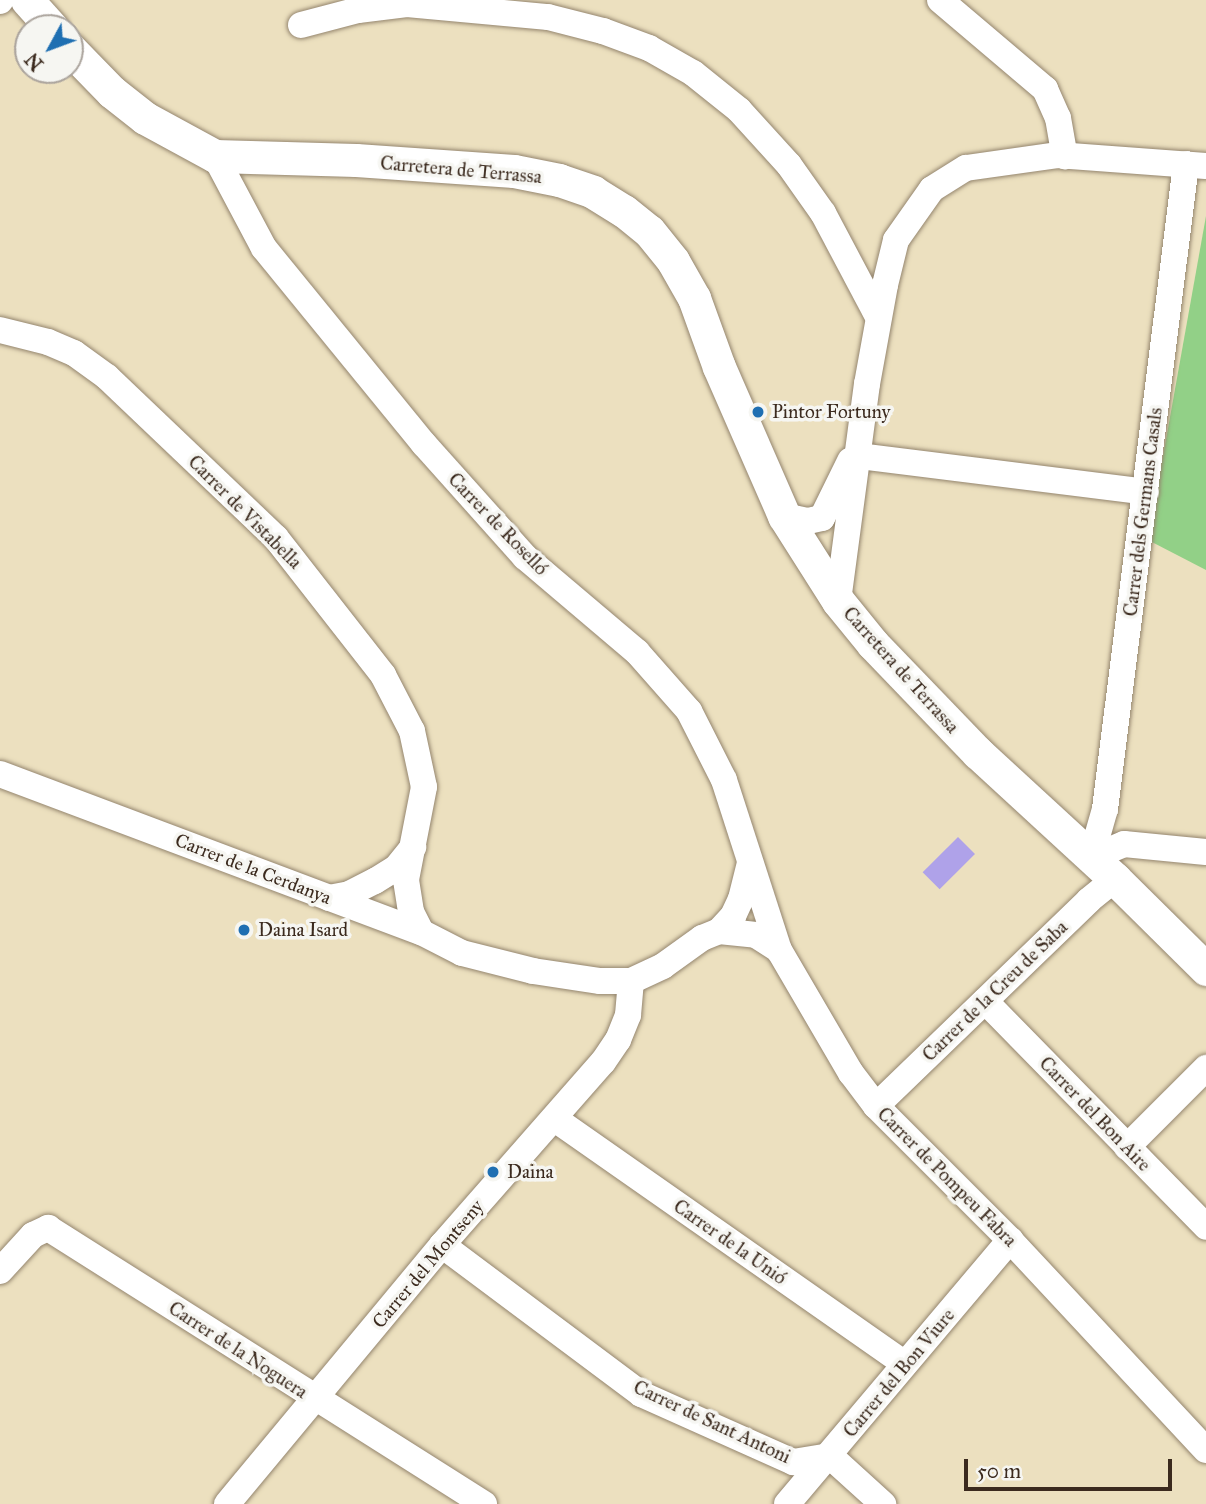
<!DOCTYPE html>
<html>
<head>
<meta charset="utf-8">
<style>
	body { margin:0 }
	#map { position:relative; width:1206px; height:1504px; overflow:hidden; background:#ece0bf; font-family:"IM FELL Great Primer",serif }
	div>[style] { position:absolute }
	.green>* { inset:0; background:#92d087 }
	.building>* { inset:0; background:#afa2e9; transform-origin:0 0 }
	.roads { filter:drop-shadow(0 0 2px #94856e) drop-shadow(0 0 2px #94856e) }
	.minor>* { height:26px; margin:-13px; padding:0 13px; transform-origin:13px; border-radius:13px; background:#fff }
	.tertiary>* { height:33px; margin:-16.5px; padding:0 16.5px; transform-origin:16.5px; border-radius:16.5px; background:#fff }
	.dots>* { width:19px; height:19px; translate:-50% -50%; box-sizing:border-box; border:4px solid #f6f6f2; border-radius:50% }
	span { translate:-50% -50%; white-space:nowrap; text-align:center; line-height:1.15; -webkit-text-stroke:7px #f6f6f2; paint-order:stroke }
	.street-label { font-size:19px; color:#3b2a1e }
	.poi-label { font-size:19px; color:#3b2a1e }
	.left { translate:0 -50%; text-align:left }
	.north { position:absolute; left:14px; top:14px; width:70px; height:70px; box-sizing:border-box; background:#f6f6f2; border:2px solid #aba49d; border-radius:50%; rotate:229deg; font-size:19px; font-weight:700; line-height:28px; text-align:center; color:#3b2a1e }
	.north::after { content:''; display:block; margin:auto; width:24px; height:32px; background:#1f6fb2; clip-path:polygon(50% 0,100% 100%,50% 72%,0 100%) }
	.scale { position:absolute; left:964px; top:1459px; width:208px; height:32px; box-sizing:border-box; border:4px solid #3b2a1e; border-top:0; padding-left:9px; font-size:21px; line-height:24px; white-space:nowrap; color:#3b2a1e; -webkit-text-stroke:5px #f6f6f2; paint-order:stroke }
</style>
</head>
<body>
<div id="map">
	<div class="green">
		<div style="clip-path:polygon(1206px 216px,1206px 570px,1148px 540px)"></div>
	</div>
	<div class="building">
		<div style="left:958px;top:837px;width:24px;height:50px;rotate:45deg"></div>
	</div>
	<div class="roads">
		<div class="minor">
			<div style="left:940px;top:0;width:138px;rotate:40.3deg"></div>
			<div style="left:1045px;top:89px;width:32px;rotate:66deg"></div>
			<div style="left:1058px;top:118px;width:39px;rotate:80deg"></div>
			<div style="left:0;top:1px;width:1px;rotate:-45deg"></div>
			<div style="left:301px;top:25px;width:59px;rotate:-14.7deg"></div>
			<div style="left:358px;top:10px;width:49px;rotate:-7deg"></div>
			<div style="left:407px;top:4px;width:142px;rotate:5.3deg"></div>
			<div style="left:548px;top:17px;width:57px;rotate:14.3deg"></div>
			<div style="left:603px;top:31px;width:49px;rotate:20.3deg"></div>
			<div style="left:649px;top:48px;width:51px;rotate:29.6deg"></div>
			<div style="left:693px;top:73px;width:59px;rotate:38.8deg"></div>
			<div style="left:739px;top:110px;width:74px;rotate:47.7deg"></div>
			<div style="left:789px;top:165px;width:59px;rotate:54.7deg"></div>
			<div style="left:823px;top:213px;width:118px;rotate:62.1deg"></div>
			<div style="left:215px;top:156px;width:104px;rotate:62deg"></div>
			<div style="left:264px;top:248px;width:253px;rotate:50.8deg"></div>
			<div style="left:424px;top:444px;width:152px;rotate:48.2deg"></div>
			<div style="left:525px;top:557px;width:147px;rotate:40.3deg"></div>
			<div style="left:637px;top:652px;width:79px;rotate:48.6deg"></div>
			<div style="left:689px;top:711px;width:77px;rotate:63.1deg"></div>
			<div style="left:724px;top:780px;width:179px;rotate:72.1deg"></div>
			<div style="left:779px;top:950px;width:143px;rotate:59.7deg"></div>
			<div style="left:851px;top:1073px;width:41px;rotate:52.9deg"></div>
			<div style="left:876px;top:1106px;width:190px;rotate:45deg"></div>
			<div style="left:1010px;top:1240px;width:287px;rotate:47deg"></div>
			<div style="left:0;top:330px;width:49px;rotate:14deg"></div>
			<div style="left:48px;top:342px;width:28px;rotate:23deg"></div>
			<div style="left:74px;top:353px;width:41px;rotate:36deg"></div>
			<div style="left:107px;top:377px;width:233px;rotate:43.6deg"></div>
			<div style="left:276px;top:538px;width:174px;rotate:52deg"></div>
			<div style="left:383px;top:675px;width:63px;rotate:62.6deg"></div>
			<div style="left:412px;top:731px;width:57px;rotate:77.9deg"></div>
			<div style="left:424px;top:787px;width:95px;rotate:101deg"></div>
			<div style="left:406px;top:880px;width:32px;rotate:81deg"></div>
			<div style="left:411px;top:912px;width:22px;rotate:63deg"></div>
			<div style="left:859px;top:456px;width:289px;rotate:7.1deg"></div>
			<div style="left:784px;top:516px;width:25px;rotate:12deg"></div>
			<div style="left:808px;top:521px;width:14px;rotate:-12deg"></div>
			<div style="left:822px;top:518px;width:64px;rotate:-63.8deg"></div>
			<div style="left:838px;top:601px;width:219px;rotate:-82.4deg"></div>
			<div style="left:867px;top:384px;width:101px;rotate:-79.7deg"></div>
			<div style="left:885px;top:285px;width:46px;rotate:-76.3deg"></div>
			<div style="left:896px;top:240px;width:62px;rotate:-54.8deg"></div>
			<div style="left:932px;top:189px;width:40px;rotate:-32deg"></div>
			<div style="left:966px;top:168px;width:92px;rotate:-8.1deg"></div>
			<div style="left:1057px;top:155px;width:149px;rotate:4.2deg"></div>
			<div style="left:0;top:774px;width:450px;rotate:20.6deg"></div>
			<div style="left:421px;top:932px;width:46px;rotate:27.1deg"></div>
			<div style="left:462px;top:953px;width:73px;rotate:14.2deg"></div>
			<div style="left:533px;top:971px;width:68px;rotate:8.5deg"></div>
			<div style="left:600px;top:981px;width:31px"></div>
			<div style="left:631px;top:981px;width:35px;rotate:-25deg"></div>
			<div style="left:663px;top:966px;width:48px;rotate:-35.7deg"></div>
			<div style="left:702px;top:938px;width:18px;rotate:-22deg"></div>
			<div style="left:719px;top:931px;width:37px;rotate:6deg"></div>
			<div style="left:756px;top:935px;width:27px;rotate:33deg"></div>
			<div style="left:1091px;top:858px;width:51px;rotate:-74.1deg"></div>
			<div style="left:1105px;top:809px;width:650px;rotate:-82.84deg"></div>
			<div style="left:1091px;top:858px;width:36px;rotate:-23deg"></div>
			<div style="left:1124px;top:844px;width:82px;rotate:5.6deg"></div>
			<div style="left:329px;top:898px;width:20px;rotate:-11deg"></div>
			<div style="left:349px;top:894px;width:29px;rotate:-27deg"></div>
			<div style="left:375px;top:881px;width:26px;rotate:-32deg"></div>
			<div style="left:397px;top:867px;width:26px;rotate:-51deg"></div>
			<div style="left:719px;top:931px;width:21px;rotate:-47deg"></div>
			<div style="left:733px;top:916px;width:19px;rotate:-65deg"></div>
			<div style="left:741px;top:899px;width:37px;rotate:-76deg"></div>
			<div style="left:985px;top:1001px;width:316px;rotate:45.6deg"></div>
			<div style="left:876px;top:1106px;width:296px;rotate:-44deg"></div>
			<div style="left:1089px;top:900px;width:33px;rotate:-39deg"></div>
			<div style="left:555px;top:1119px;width:427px;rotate:35deg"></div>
			<div style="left:1127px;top:1147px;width:112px;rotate:-45deg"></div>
			<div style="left:442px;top:1245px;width:249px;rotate:36.8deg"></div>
			<div style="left:641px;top:1394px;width:167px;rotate:24.1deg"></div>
			<div style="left:793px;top:1462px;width:37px;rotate:-9deg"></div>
			<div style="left:830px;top:1456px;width:72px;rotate:42.2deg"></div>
			<div style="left:0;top:1271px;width:49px;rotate:-47.5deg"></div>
			<div style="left:33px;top:1235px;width:17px;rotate:-25deg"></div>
			<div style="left:48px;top:1228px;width:516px;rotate:32.33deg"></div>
			<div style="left:227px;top:1504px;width:337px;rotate:-50.3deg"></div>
			<div style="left:442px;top:1245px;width:244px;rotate:-48.7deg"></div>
			<div style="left:603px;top:1062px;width:27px;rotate:-56deg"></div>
			<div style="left:618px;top:1040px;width:27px;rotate:-68deg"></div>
			<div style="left:628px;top:1015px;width:34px;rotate:-85deg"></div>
			<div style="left:787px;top:1504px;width:346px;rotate:-49.8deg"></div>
		</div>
		<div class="tertiary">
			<div style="left:27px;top:0;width:38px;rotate:48deg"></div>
			<div style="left:70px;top:49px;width:60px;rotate:45.7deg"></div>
			<div style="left:112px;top:92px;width:42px;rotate:38.2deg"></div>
			<div style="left:145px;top:118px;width:80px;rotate:28.5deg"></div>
			<div style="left:215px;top:156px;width:141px;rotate:1.6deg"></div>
			<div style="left:356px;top:160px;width:158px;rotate:4deg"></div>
			<div style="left:514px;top:171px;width:46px;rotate:11.3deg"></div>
			<div style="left:559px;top:180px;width:36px;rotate:19deg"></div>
			<div style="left:593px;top:192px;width:36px;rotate:32deg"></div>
			<div style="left:624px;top:211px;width:32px;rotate:39deg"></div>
			<div style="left:649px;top:231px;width:38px;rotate:51deg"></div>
			<div style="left:673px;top:261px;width:43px;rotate:60.4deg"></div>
			<div style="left:694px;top:298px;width:73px;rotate:70.1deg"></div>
			<div style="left:719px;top:367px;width:163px;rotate:66.4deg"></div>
			<div style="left:784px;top:516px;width:101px;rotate:57.6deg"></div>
			<div style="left:838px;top:601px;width:55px;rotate:50.9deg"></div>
			<div style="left:873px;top:644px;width:151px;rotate:46.1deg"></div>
			<div style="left:978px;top:753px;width:186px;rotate:42.6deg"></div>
			<div style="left:1115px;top:879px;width:128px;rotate:44.7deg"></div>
		</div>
	</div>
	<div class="dots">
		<div style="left:758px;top:412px;background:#1f6fb2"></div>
		<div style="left:244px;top:930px;background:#1f6fb2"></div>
		<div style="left:493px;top:1172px;background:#1f6fb2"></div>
	</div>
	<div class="street-label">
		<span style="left:461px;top:170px;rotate:5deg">Carretera de Terrassa</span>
		<span style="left:245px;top:512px;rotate:45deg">Carrer de Vistabella</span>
		<span style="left:1143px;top:512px;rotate:-83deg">Carrer dels Germans Casals</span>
		<span style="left:498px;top:524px;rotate:46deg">Carrer de Roselló</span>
		<span style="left:901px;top:670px;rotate:48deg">Carretera de Terrassa</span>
		<span style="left:253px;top:869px;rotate:21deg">Carrer de la Cerdanya</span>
		<span style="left:995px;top:991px;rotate:-44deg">Carrer de la Creu de Saba</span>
		<span style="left:1095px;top:1114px;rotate:46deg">Carrer del Bon Aire</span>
		<span style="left:947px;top:1177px;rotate:45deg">Carrer de Pompeu Fabra</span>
		<span style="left:730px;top:1242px;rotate:35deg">Carrer de la Unió</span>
		<span style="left:428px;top:1264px;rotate:-50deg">Carrer del Montseny</span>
		<span style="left:238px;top:1350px;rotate:33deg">Carrer de la Noguera</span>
		<span style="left:899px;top:1373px;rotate:-50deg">Carrer del Bon Viure</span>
		<span style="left:712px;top:1422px;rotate:25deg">Carrer de Sant Antoni</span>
	</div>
	<div class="poi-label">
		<span class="left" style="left:772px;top:412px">Pintor Fortuny</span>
		<span class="left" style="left:258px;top:930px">Daina Isard</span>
		<span class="left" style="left:507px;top:1172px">Daina</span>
	</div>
	<div class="north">N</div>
	<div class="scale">50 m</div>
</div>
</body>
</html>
